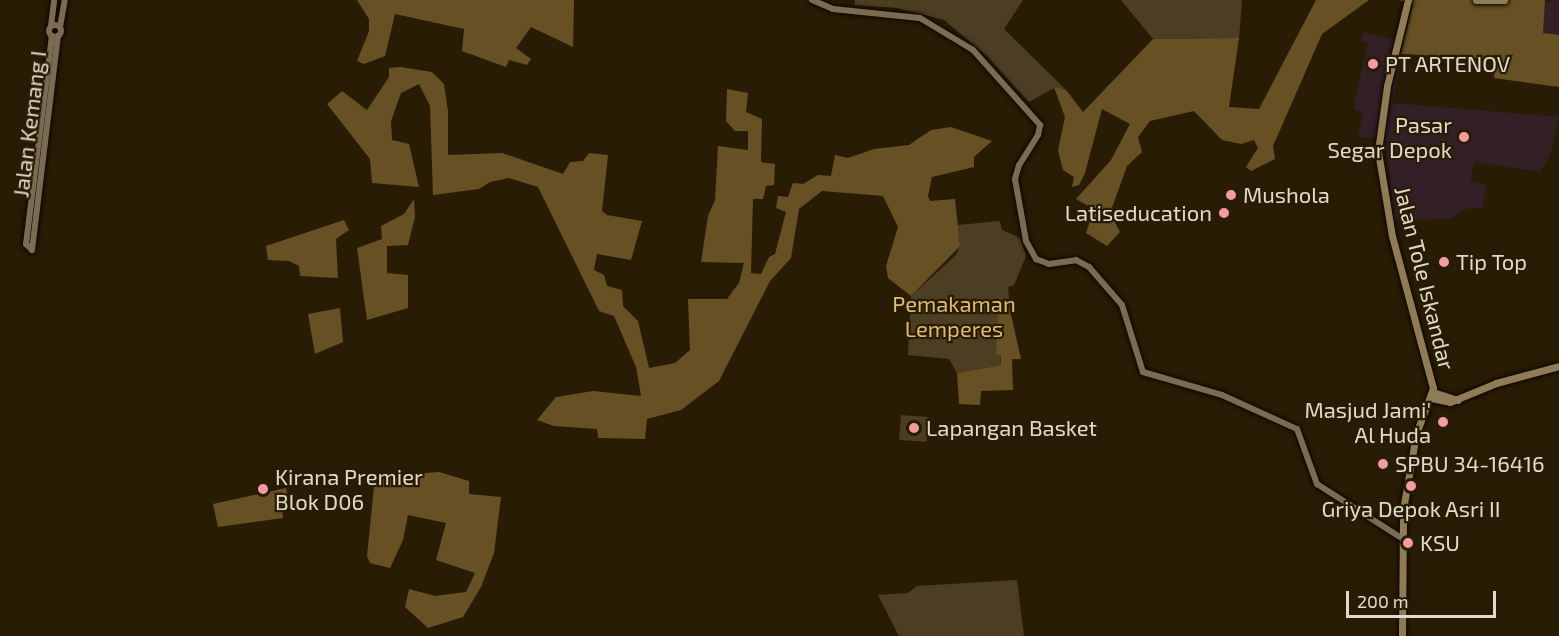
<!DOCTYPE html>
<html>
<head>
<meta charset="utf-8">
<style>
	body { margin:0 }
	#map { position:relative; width:1559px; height:636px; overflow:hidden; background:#281d04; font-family:"Exo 2",sans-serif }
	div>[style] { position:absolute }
	.commercial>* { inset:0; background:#322026 }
	.green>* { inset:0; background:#4c3e23; transform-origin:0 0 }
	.forest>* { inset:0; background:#675124 }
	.roads { filter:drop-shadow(0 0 2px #110600) drop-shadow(0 0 2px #110600) }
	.tertiary>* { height:6px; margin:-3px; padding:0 3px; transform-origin:3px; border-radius:3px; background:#7a6c52 }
	.tertiary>.ring { margin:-3px; padding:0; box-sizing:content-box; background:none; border:6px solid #7a6c52; border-radius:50% }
	.secondary>* { height:7px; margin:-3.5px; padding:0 3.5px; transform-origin:3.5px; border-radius:3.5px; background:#8e7c54 }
	.dots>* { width:16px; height:16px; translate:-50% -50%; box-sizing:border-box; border:3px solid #281d04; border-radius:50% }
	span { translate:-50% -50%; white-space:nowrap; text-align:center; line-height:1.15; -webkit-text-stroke:4.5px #281d04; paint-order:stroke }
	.poi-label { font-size:22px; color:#e1d9cb }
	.left { translate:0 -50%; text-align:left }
	.right { translate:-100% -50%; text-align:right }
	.street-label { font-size:22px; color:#e1d9cb }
	.park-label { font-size:22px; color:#dfbb74 }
	.scale { position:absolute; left:1346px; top:591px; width:150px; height:27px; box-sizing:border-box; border:3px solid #e1d9cb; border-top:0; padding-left:8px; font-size:18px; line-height:21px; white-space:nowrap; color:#e1d9cb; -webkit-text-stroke:4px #281d04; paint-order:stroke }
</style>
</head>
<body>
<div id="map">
	<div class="commercial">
		<div style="clip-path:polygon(1559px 0,1559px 35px,1543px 33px,1544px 2px)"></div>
		<div style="clip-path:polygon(1363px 33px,1405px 41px,1393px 103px,1559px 117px,1550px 155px,1540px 172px,1475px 162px,1470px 181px,1486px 185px,1483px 207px,1465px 209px,1450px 219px,1395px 220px,1385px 138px,1358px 137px,1363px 113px,1353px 109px,1368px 43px,1361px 41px)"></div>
	</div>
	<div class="green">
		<div style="clip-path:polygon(855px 0,1023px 0,1004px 29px,1066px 90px,1054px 88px,1029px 102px,987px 56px,944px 20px,897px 8px,855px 5px)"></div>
		<div style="clip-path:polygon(1121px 0,1242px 0,1239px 38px,1153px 39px)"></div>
		<div style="clip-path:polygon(1000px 221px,1002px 230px,1020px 238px,1026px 256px,1014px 285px,1008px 287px,1010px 310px,998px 314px,1001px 365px,957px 373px,949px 359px,908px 355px,911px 296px,956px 255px,960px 246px,958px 225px)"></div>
		<div style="left:901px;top:415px;width:27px;height:25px;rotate:4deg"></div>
		<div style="clip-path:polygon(1017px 580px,1024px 636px,899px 636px,878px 595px,908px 593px,917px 586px)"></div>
	</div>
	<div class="forest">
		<div style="clip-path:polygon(357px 0,574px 0,573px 47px,531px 27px,516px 48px,531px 59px,527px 65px,509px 60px,506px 67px,462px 51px,464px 29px,395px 14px,385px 56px,364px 64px,357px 61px,369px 31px,369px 19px)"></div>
		<div style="clip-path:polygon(1316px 0,1369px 0,1322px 34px,1273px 146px,1275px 159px,1251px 171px,1246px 167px,1258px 148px,1254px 140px,1241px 144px,1222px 140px,1194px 111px,1150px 121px,1138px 137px,1142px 152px,1127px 166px,1110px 213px,1120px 232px,1107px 246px,1086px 233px,1094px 209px,1076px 199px,1111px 160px,1130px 124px,1102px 109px,1085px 173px,1079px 185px,1072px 187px,1074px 177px,1063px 170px,1058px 150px,1065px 117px,1054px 87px,1066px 90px,1083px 112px,1153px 39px,1239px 38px,1229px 107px,1259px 109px)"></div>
		<div style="clip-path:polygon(1399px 0,1545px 0,1543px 33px,1559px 35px,1559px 87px,1494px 78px,1496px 59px,1401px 54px,1413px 4px)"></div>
		<div style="clip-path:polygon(400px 67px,432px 72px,444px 84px,448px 111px,448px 155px,502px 153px,563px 174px,570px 162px,583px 161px,589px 153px,608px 155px,602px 211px,607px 215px,642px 221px,631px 260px,597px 254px,594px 270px,604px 275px,607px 286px,622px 290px,623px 306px,638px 321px,649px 368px,675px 363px,690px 350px,688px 299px,727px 299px,739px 283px,744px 263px,701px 262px,708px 216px,715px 200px,718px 146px,748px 150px,748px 131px,735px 131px,726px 121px,727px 89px,748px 93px,746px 112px,762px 119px,761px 162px,775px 164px,774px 185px,766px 186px,763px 199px,753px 199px,751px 273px,761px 274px,769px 257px,775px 254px,786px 212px,776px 208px,778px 196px,788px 197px,793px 183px,803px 184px,818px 175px,831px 176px,835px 155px,848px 158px,874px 149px,909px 145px,931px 130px,951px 127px,992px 141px,974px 157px,974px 167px,932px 177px,928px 196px,930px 201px,955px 199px,960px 246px,911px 296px,888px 278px,886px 266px,898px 227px,883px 196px,822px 191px,799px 209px,791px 258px,770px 281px,719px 381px,681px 410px,647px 419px,645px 439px,598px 438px,597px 429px,554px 426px,537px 420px,556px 397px,593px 391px,641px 396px,636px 367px,614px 316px,599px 311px,538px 187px,509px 178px,490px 182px,479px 189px,433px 195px,430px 106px,419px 84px,401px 93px,391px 121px,392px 140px,409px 144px,419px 187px,372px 183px,370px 159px,327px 104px,342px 91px,367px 110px,389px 77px,389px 68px)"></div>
		<div style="clip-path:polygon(414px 199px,415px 217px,408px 245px,387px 246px,387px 273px,408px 275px,408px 308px,367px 320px,357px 248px,382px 239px,381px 226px,404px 214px)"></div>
		<div style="clip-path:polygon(344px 220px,349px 230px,336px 239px,338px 278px,300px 276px,299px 266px,289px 261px,268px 260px,266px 246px)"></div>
		<div style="clip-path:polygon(340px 308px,343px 342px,315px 354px,308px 314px)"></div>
		<div style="clip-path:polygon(1010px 310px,1021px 359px,1012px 359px,1013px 390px,981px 391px,980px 405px,959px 404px,957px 373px,1001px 365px,1001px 356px,996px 354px,998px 314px)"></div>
		<div style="clip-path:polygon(439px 472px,469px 481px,469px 494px,501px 497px,494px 553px,481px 587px,463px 617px,428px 628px,405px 607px,409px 589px,435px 596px,466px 592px,475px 573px,436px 560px,446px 523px,408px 515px,403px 540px,390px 568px,370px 563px,367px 556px,375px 477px)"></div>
		<div style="clip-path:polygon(286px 488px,288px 497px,281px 499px,283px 518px,218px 527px,213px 504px)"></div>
	</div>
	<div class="roads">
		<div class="tertiary">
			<div style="left:812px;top:0;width:23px;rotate:23deg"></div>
			<div style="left:833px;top:9px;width:87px;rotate:5.9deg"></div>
			<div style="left:920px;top:18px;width:62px;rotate:31.1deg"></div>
			<div style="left:973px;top:50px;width:101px;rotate:48.2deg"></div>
			<div style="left:1040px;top:125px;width:10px;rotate:101deg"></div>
			<div style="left:1038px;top:135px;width:36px;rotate:122deg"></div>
			<div style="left:1019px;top:165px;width:15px;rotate:106deg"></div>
			<div style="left:1015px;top:179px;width:63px;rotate:79.9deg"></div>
			<div style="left:1026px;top:241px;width:21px;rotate:61deg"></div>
			<div style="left:1036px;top:259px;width:14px;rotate:21deg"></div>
			<div style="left:1049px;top:264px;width:27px;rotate:-8deg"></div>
			<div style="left:1076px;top:260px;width:15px;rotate:28deg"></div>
			<div style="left:1089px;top:267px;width:50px;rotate:49deg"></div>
			<div style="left:1122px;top:305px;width:70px;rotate:72.6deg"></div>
			<div style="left:1143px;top:372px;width:82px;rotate:16.2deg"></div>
			<div style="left:1222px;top:395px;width:82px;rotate:24.4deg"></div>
			<div style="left:1297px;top:429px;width:59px;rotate:70deg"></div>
			<div style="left:1317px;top:484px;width:98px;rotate:32.6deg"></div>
			<div class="ring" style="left:49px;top:25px;width:6px;height:6px"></div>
			<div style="left:51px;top:26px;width:26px;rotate:-83deg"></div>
			<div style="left:60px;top:27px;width:27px;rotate:-80deg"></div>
			<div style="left:32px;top:250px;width:8px;rotate:-135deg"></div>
			<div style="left:26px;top:244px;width:210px;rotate:-82.9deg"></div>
			<div style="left:32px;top:250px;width:216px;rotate:-83.1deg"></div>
		</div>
		<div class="secondary">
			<div style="left:1476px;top:0;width:28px"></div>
			<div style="left:1433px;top:392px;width:26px;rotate:18deg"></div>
			<div style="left:1431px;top:398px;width:19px;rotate:12deg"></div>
			<div style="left:1450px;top:402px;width:50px;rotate:-22.4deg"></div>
			<div style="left:1496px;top:383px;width:65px;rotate:-15.1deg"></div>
			<div style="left:1402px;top:636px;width:126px;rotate:-89.5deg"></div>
			<div style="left:1403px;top:510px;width:77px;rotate:-80.3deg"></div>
			<div style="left:1416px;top:434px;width:49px;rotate:-69.7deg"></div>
			<div style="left:1433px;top:388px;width:157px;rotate:-105.1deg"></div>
			<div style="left:1392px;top:236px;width:86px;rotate:-99.4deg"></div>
			<div style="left:1378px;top:151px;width:66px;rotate:-82.1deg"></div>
			<div style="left:1387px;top:86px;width:89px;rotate:-76.3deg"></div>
		</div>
	</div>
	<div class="dots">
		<div style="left:1373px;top:64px;background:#f49aa4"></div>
		<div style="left:1464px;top:137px;background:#f49aa4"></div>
		<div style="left:1231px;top:195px;background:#f49aa4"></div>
		<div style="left:1224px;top:213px;background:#f49aa4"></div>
		<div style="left:1444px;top:262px;background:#f49aa4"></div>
		<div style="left:1443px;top:422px;background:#f49aa4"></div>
		<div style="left:914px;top:428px;background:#f49aa4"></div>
		<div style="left:1383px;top:464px;background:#f49aa4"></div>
		<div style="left:1411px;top:486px;background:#f49aa4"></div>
		<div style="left:263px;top:489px;background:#f49aa4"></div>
		<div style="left:1408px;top:543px;background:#f49aa4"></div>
	</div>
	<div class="poi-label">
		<span class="left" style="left:1385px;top:64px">PT ARTENOV</span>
		<span class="right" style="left:1452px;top:137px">Pasar<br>Segar Depok</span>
		<span class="left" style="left:1243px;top:195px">Mushola</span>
		<span class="right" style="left:1212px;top:213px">Latiseducation</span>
		<span class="left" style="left:1456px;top:262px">Tip Top</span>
		<span class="right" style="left:1431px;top:422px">Masjud Jami'<br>Al Huda</span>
		<span class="left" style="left:926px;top:428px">Lapangan Basket</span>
		<span class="left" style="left:1395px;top:464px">SPBU 34-16416</span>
		<span class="left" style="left:275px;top:489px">Kirana Premier<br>Blok D06</span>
		<span style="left:1411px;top:509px">Griya Depok Asri II</span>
		<span class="left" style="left:1420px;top:543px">KSU</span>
	</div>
	<div class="street-label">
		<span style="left:29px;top:124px;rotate:-83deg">Jalan Kemang I</span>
		<span style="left:1425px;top:278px;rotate:76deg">Jalan Tole Iskandar</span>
	</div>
	<div class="park-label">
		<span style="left:954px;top:316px">Pemakaman<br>Lemperes</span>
	</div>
	<div class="scale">200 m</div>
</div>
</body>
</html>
